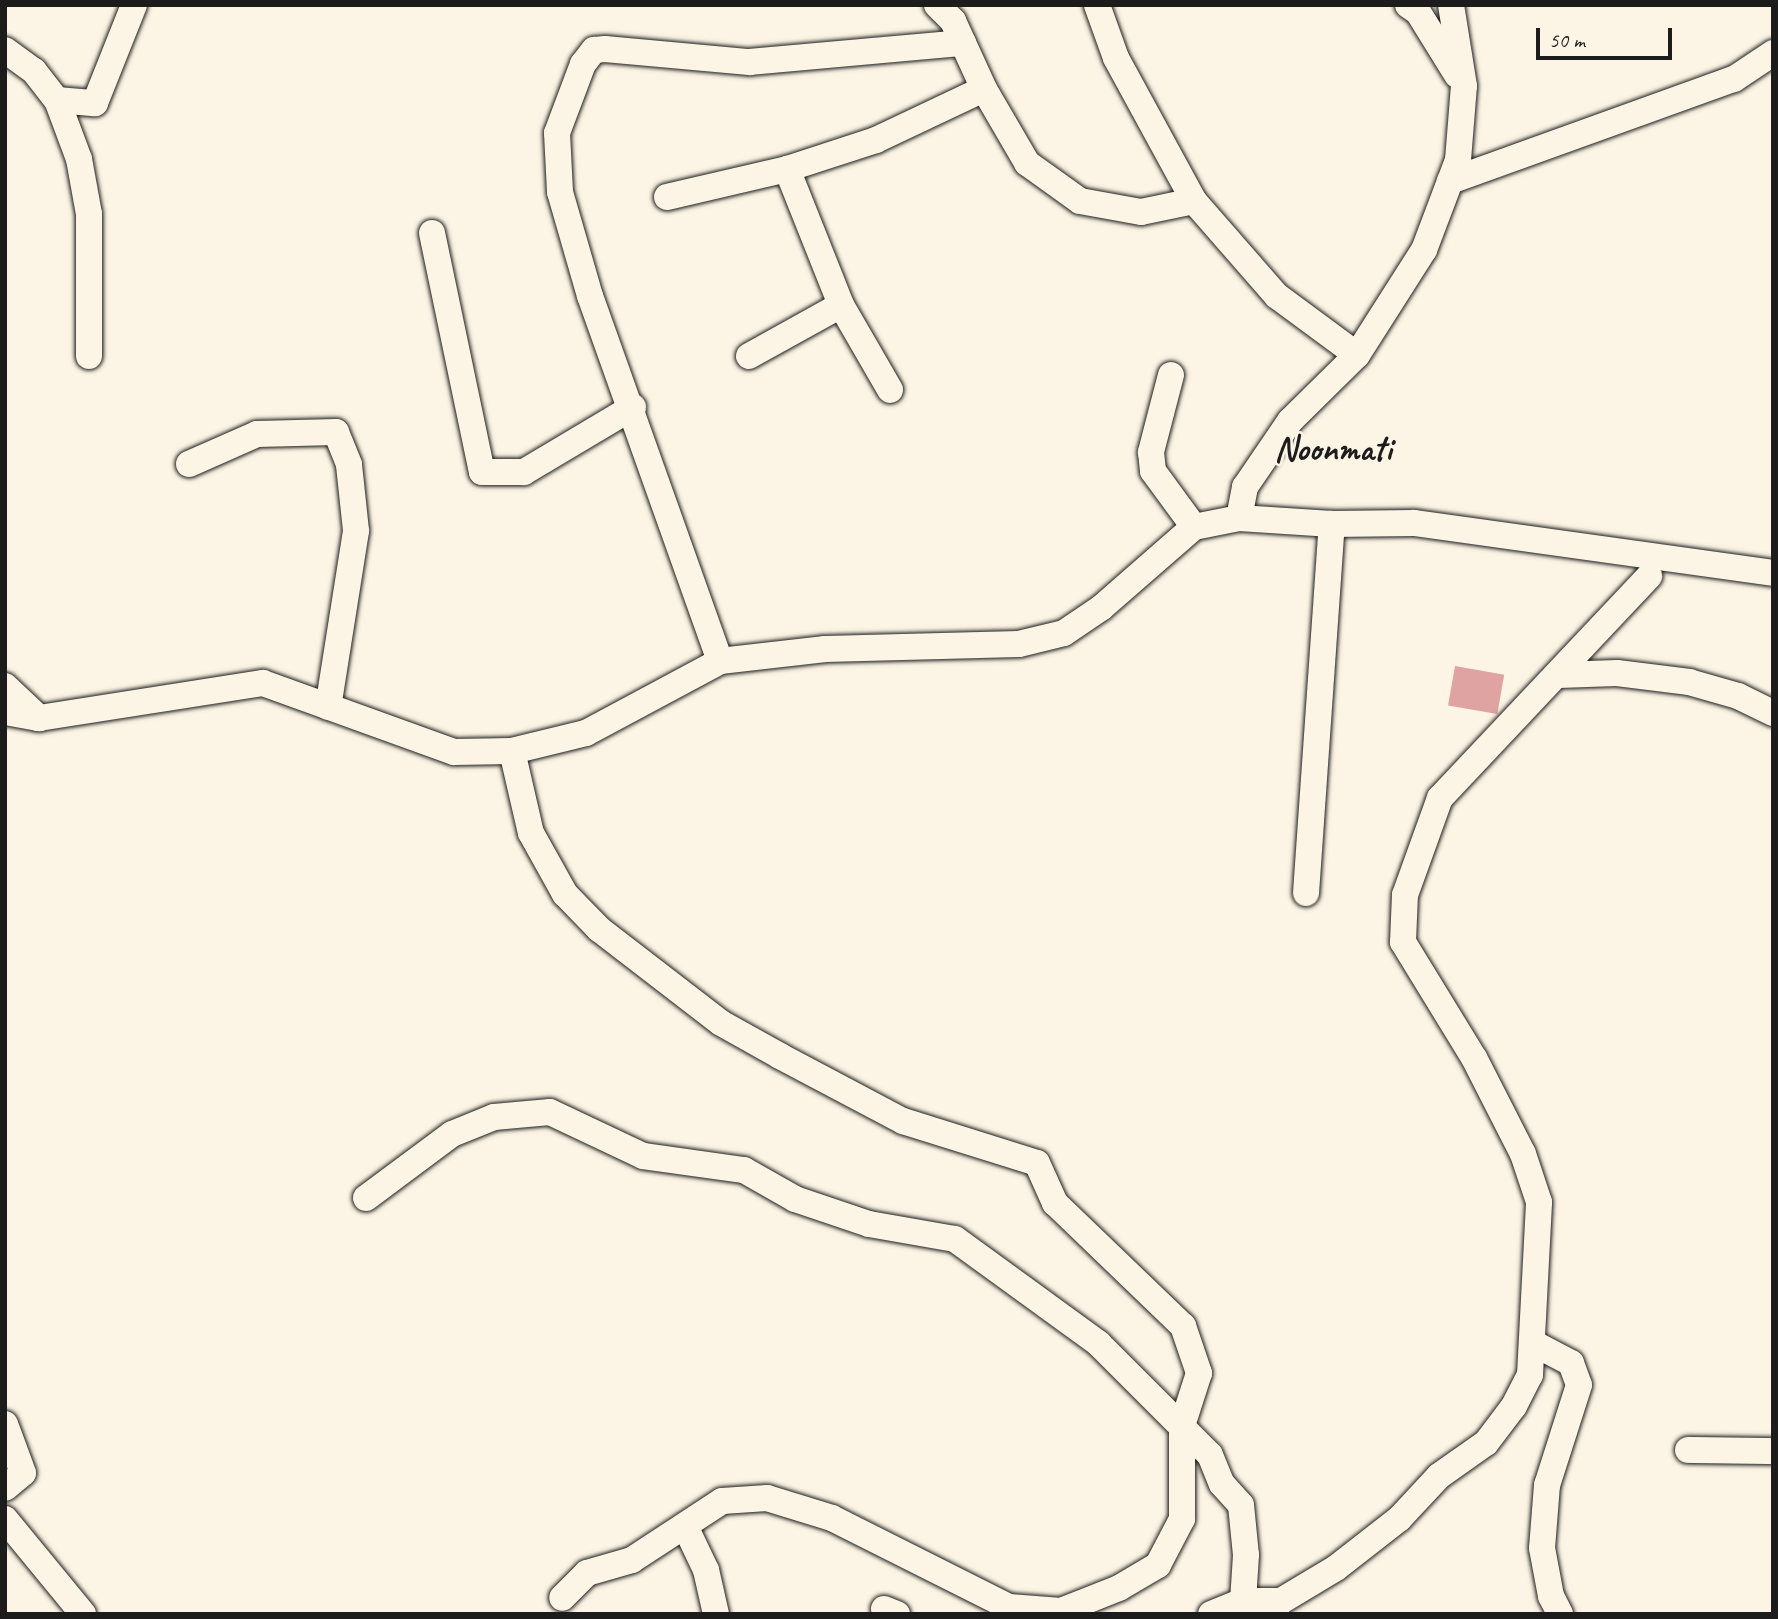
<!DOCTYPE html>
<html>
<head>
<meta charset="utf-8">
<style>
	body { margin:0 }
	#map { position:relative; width:1778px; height:1619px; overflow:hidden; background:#fcf5e5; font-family:Caveat,sans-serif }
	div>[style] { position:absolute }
	.building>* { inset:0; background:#dfa4a1; transform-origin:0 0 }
	.roads { filter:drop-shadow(0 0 2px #1c1c1c) drop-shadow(0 0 2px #1c1c1c) }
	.minor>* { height:26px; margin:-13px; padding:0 13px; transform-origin:13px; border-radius:13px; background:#fcf5e5 }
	span { translate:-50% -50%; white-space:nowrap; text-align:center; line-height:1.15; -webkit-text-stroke:5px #fcf5e5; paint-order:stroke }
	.district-label { font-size:35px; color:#1c1c1c; font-weight:700 }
	.frame { position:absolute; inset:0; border:7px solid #1c1c1c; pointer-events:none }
	.scale { position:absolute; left:1536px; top:28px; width:136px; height:32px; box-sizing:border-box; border:4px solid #1c1c1c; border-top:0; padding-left:9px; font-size:21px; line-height:24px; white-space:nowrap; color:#1c1c1c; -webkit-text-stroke:5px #fcf5e5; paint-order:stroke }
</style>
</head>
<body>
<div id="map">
	<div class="building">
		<div style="left:1455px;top:666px;width:50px;height:40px;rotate:10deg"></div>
	</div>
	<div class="roads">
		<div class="minor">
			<div style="left:937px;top:5px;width:23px;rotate:45deg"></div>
			<div style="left:953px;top:21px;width:75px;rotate:65.5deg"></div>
			<div style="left:984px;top:89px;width:86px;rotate:59.8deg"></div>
			<div style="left:1027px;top:163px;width:65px;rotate:35.6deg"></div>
			<div style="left:1080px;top:201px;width:62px;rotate:10.2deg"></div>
			<div style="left:1141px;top:212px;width:54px;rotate:-11.7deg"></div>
			<div style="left:1097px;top:5px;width:56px;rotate:70.3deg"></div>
			<div style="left:1116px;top:58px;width:163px;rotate:61.4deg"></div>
			<div style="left:1194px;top:201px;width:126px;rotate:48.9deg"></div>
			<div style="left:1277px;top:296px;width:99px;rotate:36.4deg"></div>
			<div style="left:1408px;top:5px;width:12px;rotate:35deg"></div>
			<div style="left:1418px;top:12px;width:74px;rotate:58.2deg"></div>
			<div style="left:5px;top:50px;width:36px;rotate:36deg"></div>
			<div style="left:34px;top:71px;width:37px;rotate:52deg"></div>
			<div style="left:57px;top:100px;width:63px;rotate:69.6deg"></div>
			<div style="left:79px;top:159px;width:56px;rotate:79.7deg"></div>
			<div style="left:89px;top:214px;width:142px;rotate:90deg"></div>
			<div style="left:57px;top:100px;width:38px;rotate:5deg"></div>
			<div style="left:95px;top:103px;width:105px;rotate:-68.3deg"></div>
			<div style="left:787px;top:169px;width:146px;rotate:68.3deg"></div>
			<div style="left:841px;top:305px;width:98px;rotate:60deg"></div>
			<div style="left:1450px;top:181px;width:302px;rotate:-19.8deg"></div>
			<div style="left:1734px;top:79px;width:47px;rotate:-33.7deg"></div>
			<div style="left:667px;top:197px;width:123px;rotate:-13.1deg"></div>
			<div style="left:787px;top:169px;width:94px;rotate:-18deg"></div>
			<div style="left:876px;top:140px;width:119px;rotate:-25.3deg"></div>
			<div style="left:432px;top:233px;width:244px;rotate:78.2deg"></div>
			<div style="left:482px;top:472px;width:42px"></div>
			<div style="left:524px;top:472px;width:127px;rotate:-30.8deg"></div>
			<div style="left:749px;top:356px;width:105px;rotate:-29deg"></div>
			<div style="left:1171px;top:375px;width:80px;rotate:104.6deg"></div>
			<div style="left:1151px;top:452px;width:19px;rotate:84deg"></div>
			<div style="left:1153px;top:471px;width:69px;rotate:53.8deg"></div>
			<div style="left:189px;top:464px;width:74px;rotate:-23.8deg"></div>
			<div style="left:257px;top:434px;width:79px;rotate:-1.5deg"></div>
			<div style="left:336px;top:432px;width:35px;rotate:68deg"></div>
			<div style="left:349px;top:465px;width:66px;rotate:83.9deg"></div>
			<div style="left:356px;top:531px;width:178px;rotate:99deg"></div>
			<div style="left:1239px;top:518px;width:32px;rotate:-79deg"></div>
			<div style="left:1245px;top:487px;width:80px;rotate:-55.7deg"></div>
			<div style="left:1290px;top:421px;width:94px;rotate:-44.6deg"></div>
			<div style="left:1357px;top:355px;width:125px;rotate:-57.5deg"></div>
			<div style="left:1424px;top:250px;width:96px;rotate:-69.3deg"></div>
			<div style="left:1458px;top:160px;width:74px;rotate:-85.4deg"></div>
			<div style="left:1464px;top:86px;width:82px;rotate:-99.1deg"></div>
			<div style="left:720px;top:661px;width:387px;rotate:-109.6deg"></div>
			<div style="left:590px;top:296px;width:108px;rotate:-106.1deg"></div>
			<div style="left:560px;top:192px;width:59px;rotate:-92.9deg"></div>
			<div style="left:557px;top:133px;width:74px;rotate:-69.4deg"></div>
			<div style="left:583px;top:64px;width:18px;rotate:-52deg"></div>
			<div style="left:594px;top:50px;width:11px;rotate:-5deg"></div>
			<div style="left:605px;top:49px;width:145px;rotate:5.2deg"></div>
			<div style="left:749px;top:62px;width:215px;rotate:-5.1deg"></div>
			<div style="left:1558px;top:675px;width:59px;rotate:-1.9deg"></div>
			<div style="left:1617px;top:673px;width:73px;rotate:7.1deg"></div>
			<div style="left:1689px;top:682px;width:51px;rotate:15.9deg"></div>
			<div style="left:1738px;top:696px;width:39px;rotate:26deg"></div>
			<div style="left:5px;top:686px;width:47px;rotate:43.3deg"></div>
			<div style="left:5px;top:712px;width:35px;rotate:10deg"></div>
			<div style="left:39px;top:718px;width:227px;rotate:-8.9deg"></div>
			<div style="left:263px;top:683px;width:203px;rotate:19.9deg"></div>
			<div style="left:454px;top:752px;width:58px;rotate:-1deg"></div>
			<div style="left:512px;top:751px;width:76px;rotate:-13.7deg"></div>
			<div style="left:586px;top:733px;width:152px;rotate:-28.2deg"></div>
			<div style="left:720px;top:661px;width:106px;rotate:-6.5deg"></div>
			<div style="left:825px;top:649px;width:194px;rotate:-1.5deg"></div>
			<div style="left:1019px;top:644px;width:46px;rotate:-13.7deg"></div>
			<div style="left:1064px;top:633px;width:45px;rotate:-34deg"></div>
			<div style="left:1101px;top:608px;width:123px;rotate:-41.1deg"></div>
			<div style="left:1194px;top:527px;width:46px;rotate:-11.3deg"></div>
			<div style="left:1239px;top:518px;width:93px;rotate:3.7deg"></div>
			<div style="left:1332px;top:524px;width:82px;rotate:-0.7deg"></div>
			<div style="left:1414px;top:523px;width:362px;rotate:7.9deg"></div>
			<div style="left:512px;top:751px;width:84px;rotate:77deg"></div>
			<div style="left:531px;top:833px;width:70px;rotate:60.9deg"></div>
			<div style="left:565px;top:894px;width:49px;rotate:45.8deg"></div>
			<div style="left:599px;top:929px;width:154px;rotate:37.6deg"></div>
			<div style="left:721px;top:1023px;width:68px;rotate:29.2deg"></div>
			<div style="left:780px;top:1056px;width:139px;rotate:27.9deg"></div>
			<div style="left:903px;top:1121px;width:140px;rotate:17.4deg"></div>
			<div style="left:1037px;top:1163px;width:44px;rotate:65.8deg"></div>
			<div style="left:1055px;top:1203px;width:178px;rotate:43.9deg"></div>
			<div style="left:1183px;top:1326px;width:50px;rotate:71.2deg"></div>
			<div style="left:1199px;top:1373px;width:56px;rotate:107.8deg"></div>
			<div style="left:1182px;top:1426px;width:93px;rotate:90deg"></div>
			<div style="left:1182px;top:1519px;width:52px;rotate:117.6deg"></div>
			<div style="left:1158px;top:1565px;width:45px;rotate:149.5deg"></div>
			<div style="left:1119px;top:1588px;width:62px;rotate:158.4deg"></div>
			<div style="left:1061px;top:1611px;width:52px;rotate:-175.6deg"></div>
			<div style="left:1009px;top:1607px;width:198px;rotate:-153.3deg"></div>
			<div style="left:832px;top:1518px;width:68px;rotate:-162.9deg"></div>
			<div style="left:767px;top:1498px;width:45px;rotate:176.2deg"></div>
			<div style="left:722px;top:1501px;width:108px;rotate:146.8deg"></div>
			<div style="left:632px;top:1560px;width:47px;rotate:163.9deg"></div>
			<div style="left:587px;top:1573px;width:35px;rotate:135deg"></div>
			<div style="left:1306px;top:893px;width:370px;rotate:-86deg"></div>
			<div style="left:366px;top:1198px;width:107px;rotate:-36.7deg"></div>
			<div style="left:452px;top:1134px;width:45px;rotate:-22deg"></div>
			<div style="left:494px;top:1117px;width:56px;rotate:-5.1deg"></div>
			<div style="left:550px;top:1112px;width:103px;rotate:25.3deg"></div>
			<div style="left:643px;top:1156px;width:102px;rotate:7.9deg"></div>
			<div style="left:744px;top:1170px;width:59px;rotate:29.6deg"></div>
			<div style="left:795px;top:1199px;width:78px;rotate:18.7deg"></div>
			<div style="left:869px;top:1224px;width:87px;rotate:9.9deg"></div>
			<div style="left:955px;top:1239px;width:177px;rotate:36deg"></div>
			<div style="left:1098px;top:1343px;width:158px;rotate:45deg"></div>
			<div style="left:1210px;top:1455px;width:31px;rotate:68deg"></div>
			<div style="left:1222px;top:1484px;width:28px;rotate:48deg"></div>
			<div style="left:1241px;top:1505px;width:50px;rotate:84.3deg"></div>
			<div style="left:1246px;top:1555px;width:46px;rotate:93.7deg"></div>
			<div style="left:1533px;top:1343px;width:43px;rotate:27.8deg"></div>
			<div style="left:1571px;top:1363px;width:23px;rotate:70deg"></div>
			<div style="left:1579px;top:1385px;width:105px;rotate:107.7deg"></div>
			<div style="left:1547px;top:1485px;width:63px;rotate:94.5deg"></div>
			<div style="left:1542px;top:1548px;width:49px;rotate:79.4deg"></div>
			<div style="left:1551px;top:1596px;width:20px;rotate:63deg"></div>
			<div style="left:5px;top:1424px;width:52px;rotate:69.8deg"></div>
			<div style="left:23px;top:1473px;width:23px;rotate:140deg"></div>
			<div style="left:1688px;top:1450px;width:85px;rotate:0.7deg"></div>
			<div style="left:5px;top:1519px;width:123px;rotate:50.6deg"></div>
			<div style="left:685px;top:1526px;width:49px;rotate:64.5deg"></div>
			<div style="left:706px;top:1570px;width:45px;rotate:77.2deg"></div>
			<div style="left:884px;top:1609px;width:14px;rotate:21deg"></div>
			<div style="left:1211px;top:1614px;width:35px;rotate:-22deg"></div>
			<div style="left:1243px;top:1601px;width:38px"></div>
			<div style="left:1281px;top:1601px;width:64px;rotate:-31deg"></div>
			<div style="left:1336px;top:1568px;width:80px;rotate:-37.9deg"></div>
			<div style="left:1399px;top:1519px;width:59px;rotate:-47.1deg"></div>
			<div style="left:1439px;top:1476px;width:57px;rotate:-35.1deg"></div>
			<div style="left:1486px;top:1443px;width:46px;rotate:-52.9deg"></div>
			<div style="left:1514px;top:1406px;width:35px;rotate:-63deg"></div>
			<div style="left:1530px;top:1375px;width:173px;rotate:-87deg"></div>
			<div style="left:1539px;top:1202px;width:51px;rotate:-108.4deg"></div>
			<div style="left:1523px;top:1154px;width:108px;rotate:-117deg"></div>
			<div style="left:1474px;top:1058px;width:136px;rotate:-121.5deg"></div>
			<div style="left:1403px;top:942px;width:47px;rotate:-87.6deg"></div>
			<div style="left:1405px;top:895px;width:103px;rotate:-70.2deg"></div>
			<div style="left:1440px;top:798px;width:305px;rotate:-46.7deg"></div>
		</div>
	</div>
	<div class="district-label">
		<span style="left:1333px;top:449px">Noonmati</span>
	</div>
	<div class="frame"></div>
	<div class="scale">50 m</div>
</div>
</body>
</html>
